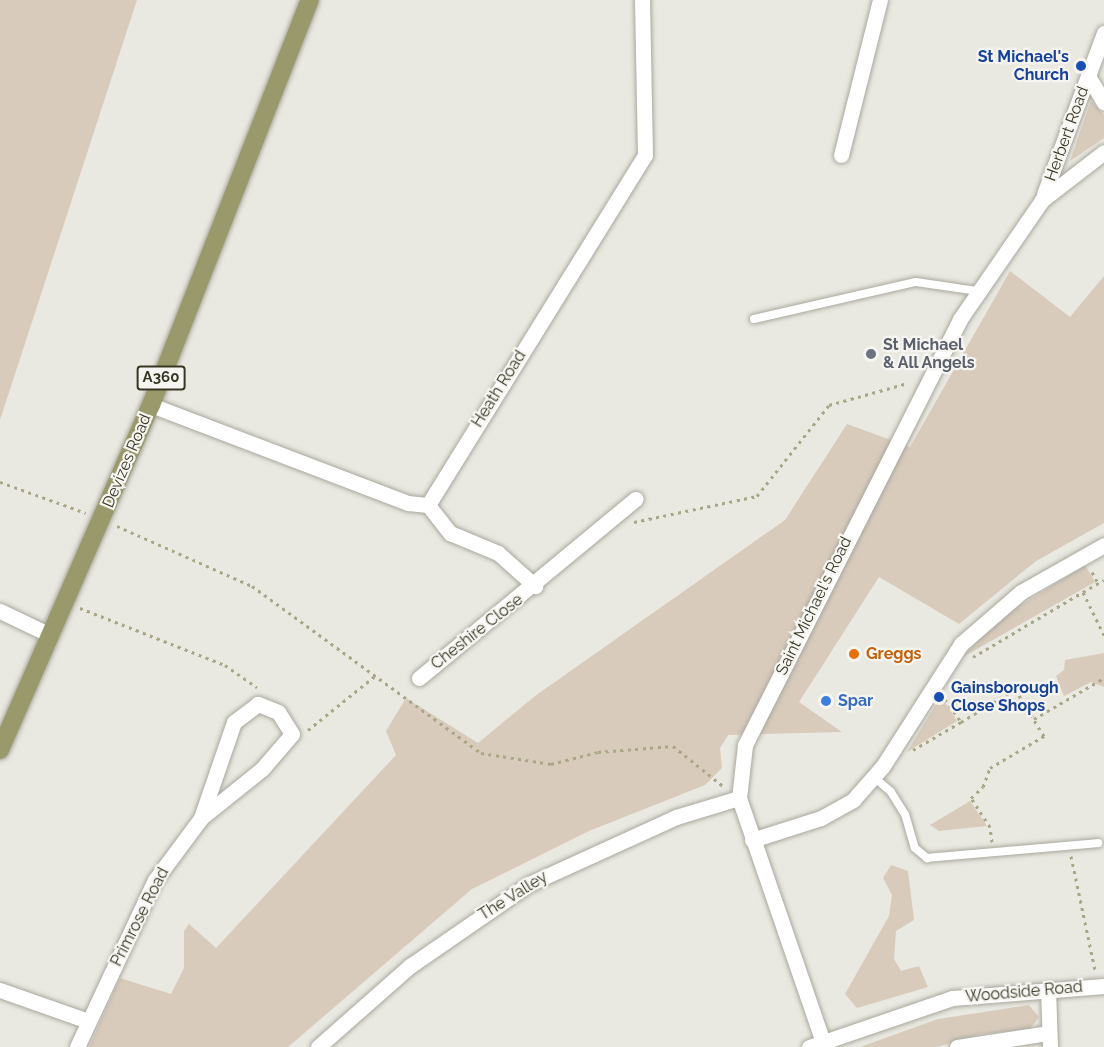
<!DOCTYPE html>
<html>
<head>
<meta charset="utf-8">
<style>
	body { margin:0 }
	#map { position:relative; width:1104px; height:1047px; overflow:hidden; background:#e9e8e1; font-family:Raleway,sans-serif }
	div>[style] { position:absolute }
	.green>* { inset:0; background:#d8cbbc }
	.path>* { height:3px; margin-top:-1.5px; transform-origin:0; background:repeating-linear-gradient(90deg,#a9a785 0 3px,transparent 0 7.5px) }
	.roads { filter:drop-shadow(0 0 2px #a9a89d) drop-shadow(0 0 2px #a9a89d) }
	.service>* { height:8px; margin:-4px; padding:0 4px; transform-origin:4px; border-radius:4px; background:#fff }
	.minor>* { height:15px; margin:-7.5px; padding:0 7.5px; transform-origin:7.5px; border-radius:7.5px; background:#fff }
	.primary>* { height:18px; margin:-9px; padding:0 9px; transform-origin:9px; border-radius:9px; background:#99996b }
	.dots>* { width:16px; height:16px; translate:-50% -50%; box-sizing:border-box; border:3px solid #f6f5f1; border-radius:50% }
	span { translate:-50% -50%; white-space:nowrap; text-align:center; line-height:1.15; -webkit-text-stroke:4.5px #f6f5f1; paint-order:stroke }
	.shield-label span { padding:2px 4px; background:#f6f5f1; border:2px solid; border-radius:4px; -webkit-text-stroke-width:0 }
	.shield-label { font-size:15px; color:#383723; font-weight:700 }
	.transit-label { font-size:16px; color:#164399; font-weight:700 }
	.right { translate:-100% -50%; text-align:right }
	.left { translate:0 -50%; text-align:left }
	.street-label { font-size:16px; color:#383723 }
	.worship-label { font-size:16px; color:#5b616d; font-weight:700 }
	.food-label { font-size:16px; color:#c56008; font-weight:700 }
	.shop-label { font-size:16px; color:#366cbe; font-weight:700 }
</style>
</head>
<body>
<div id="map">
	<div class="green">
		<div style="clip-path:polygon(0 0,137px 0,0 420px)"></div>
		<div style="clip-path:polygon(1091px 101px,1104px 115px,1104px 138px,1070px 161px)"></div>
		<div style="clip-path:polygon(1010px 271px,1070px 317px,1104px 276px,1104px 523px,1036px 561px,959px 624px,879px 577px,799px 702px,842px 732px,728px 735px,720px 748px,722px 768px,705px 785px,589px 831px,472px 889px,288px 1047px,89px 1047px,120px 978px,171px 994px,184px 968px,184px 931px,189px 924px,216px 948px,396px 755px,386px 731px,406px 698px,478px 743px,535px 696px,785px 520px,847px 424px,910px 447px)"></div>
		<div style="clip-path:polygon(1085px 565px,1095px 582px,961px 658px,1005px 615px)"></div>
		<div style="clip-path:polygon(1104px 653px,1104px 687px,1091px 682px,1064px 696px,1056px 676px,1064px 670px,1065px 660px)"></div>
		<div style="clip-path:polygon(941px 696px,957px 721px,907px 752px)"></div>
		<div style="clip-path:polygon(970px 801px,987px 826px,939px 831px,930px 825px)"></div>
		<div style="clip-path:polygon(891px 865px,908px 871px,914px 920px,896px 931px,894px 959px,901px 971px,919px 966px,928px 987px,857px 1008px,845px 994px,889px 916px,892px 895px,883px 878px)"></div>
		<div style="clip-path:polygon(1029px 1005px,1039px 1017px,1030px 1029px,981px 1034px,937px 1047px,860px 1047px,938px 1019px)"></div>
	</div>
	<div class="path">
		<div style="left:0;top:482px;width:91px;rotate:19.8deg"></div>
		<div style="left:634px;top:522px;width:126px;rotate:-11.9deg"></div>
		<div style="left:757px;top:496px;width:116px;rotate:-51.6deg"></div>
		<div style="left:829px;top:405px;width:82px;rotate:-15.6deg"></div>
		<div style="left:117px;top:526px;width:148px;rotate:24deg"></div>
		<div style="left:252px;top:586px;width:283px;rotate:36.1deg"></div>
		<div style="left:481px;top:753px;width:71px;rotate:8.9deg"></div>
		<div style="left:551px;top:764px;width:49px;rotate:-14.3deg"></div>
		<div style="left:598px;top:752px;width:75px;rotate:-4.6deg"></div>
		<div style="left:673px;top:746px;width:64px;rotate:38.7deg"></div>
		<div style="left:1092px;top:572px;width:13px;rotate:61deg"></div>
		<div style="left:1083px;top:592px;width:24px;rotate:-30deg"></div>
		<div style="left:80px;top:608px;width:156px;rotate:21.5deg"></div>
		<div style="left:225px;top:665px;width:39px;rotate:35deg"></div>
		<div style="left:973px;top:657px;width:128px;rotate:-30.6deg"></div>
		<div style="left:1083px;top:592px;width:48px;rotate:64deg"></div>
		<div style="left:945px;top:699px;width:28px;rotate:55deg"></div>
		<div style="left:961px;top:722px;width:63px;rotate:-31.4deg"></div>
		<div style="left:1015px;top:689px;width:36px;rotate:58deg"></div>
		<div style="left:1034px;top:719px;width:81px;rotate:-30.4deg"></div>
		<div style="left:308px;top:730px;width:86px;rotate:-38.9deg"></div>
		<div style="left:913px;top:750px;width:56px;rotate:-30.3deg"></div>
		<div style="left:992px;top:842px;width:15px;rotate:-98deg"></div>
		<div style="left:990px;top:827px;width:35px;rotate:-123deg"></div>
		<div style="left:971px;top:798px;width:16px;rotate:-43deg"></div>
		<div style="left:983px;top:787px;width:20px;rotate:-70deg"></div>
		<div style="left:990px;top:768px;width:63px;rotate:-30.7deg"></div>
		<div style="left:1044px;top:736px;width:19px;rotate:-122deg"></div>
		<div style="left:1071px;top:856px;width:116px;rotate:78.1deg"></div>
	</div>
	<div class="roads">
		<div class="service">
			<div style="left:754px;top:319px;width:166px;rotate:-12.9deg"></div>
			<div style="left:916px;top:282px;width:63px;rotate:8.3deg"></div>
			<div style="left:875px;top:778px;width:21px;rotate:41deg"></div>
			<div style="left:891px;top:792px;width:26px;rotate:58deg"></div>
			<div style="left:905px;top:814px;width:35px;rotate:74deg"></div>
			<div style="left:915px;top:848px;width:16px;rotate:40deg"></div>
			<div style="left:927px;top:858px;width:172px;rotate:-5deg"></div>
		</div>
		<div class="minor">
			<div style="left:1088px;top:76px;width:31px;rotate:59deg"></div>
			<div style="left:841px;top:155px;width:160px;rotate:-75.9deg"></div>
			<div style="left:1044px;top:194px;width:172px;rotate:-69.6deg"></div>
			<div style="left:151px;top:405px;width:275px;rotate:20.9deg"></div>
			<div style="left:408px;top:503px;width:20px;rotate:6deg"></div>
			<div style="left:428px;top:505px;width:412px;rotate:-58.2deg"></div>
			<div style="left:645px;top:155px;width:155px;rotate:-91.1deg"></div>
			<div style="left:428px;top:505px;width:36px;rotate:52deg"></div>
			<div style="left:450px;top:533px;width:52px;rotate:22.6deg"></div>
			<div style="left:498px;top:553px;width:50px;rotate:41.7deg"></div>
			<div style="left:0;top:611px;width:55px;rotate:25.6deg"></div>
			<div style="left:419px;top:678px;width:281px;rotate:-39.6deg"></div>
			<div style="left:752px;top:840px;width:72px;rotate:-17.7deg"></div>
			<div style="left:821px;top:818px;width:37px;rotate:-29deg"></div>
			<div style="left:853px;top:800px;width:45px;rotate:-48.6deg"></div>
			<div style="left:883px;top:766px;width:145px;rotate:-57.4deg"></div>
			<div style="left:961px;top:644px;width:79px;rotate:-40.9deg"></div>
			<div style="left:1021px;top:592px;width:95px;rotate:-29.5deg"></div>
			<div style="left:1048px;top:989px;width:58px;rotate:88deg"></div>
			<div style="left:0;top:990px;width:93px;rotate:19.4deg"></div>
			<div style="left:823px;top:1042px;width:258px;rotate:-109deg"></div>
			<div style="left:739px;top:798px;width:53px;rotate:-83.5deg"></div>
			<div style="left:745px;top:745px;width:477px;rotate:-63.2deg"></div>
			<div style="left:960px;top:319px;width:145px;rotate:-55.4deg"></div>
			<div style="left:1042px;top:200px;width:78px;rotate:-37.7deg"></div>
			<div style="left:77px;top:1047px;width:184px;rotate:-65deg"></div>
			<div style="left:155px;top:880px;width:77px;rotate:-53.4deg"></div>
			<div style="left:201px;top:818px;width:78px;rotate:-38.8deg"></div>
			<div style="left:262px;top:769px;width:46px;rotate:-49.4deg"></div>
			<div style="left:292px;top:734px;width:26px;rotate:-122deg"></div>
			<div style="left:278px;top:712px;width:22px;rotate:-158deg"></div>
			<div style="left:258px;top:704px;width:30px;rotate:143deg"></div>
			<div style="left:234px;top:722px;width:102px;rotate:109deg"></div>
			<div style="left:318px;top:1047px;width:123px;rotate:-41.4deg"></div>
			<div style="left:410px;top:966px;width:145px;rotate:-34.6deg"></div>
			<div style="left:529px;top:884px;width:162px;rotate:-24.5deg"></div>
			<div style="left:676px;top:817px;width:66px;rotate:-16.8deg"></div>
			<div style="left:809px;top:1047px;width:151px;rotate:-18.9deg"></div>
			<div style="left:952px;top:998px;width:152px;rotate:-4.5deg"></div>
			<div style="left:957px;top:1047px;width:93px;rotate:-8.7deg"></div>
		</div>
		<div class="primary">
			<div style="left:0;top:750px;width:377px;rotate:-66.4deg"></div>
			<div style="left:151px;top:405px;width:435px;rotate:-68.6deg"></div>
		</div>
	</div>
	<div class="dots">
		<div style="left:1081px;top:66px;background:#1a4fb4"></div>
		<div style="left:871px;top:354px;background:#6b7280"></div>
		<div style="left:854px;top:654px;background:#e8710a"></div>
		<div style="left:939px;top:697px;background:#1a4fb4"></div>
		<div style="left:826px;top:701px;background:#3f7fe0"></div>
	</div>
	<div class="shield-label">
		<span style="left:161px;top:378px">A360</span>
	</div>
	<div class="transit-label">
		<span class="right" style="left:1069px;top:66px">St Michael's<br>Church</span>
		<span class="left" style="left:951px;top:697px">Gainsborough<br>Close Shops</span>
	</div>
	<div class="street-label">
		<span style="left:1067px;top:134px;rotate:-70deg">Herbert Road</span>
		<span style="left:499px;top:389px;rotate:-58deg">Heath Road</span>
		<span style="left:127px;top:461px;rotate:-67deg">Devizes Road</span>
		<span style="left:814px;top:606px;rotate:-64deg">Saint Michael's Road</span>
		<span style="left:477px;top:632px;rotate:-38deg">Cheshire Close</span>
		<span style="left:513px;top:896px;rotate:-32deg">The Valley</span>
		<span style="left:140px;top:917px;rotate:-63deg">Primrose Road</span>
		<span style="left:1024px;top:992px;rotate:-5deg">Woodside Road</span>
	</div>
	<div class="worship-label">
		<span class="left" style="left:883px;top:354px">St Michael<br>&amp; All Angels</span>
	</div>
	<div class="food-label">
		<span class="left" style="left:866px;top:654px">Greggs</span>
	</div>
	<div class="shop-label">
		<span class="left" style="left:838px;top:701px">Spar</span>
	</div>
</div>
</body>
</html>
